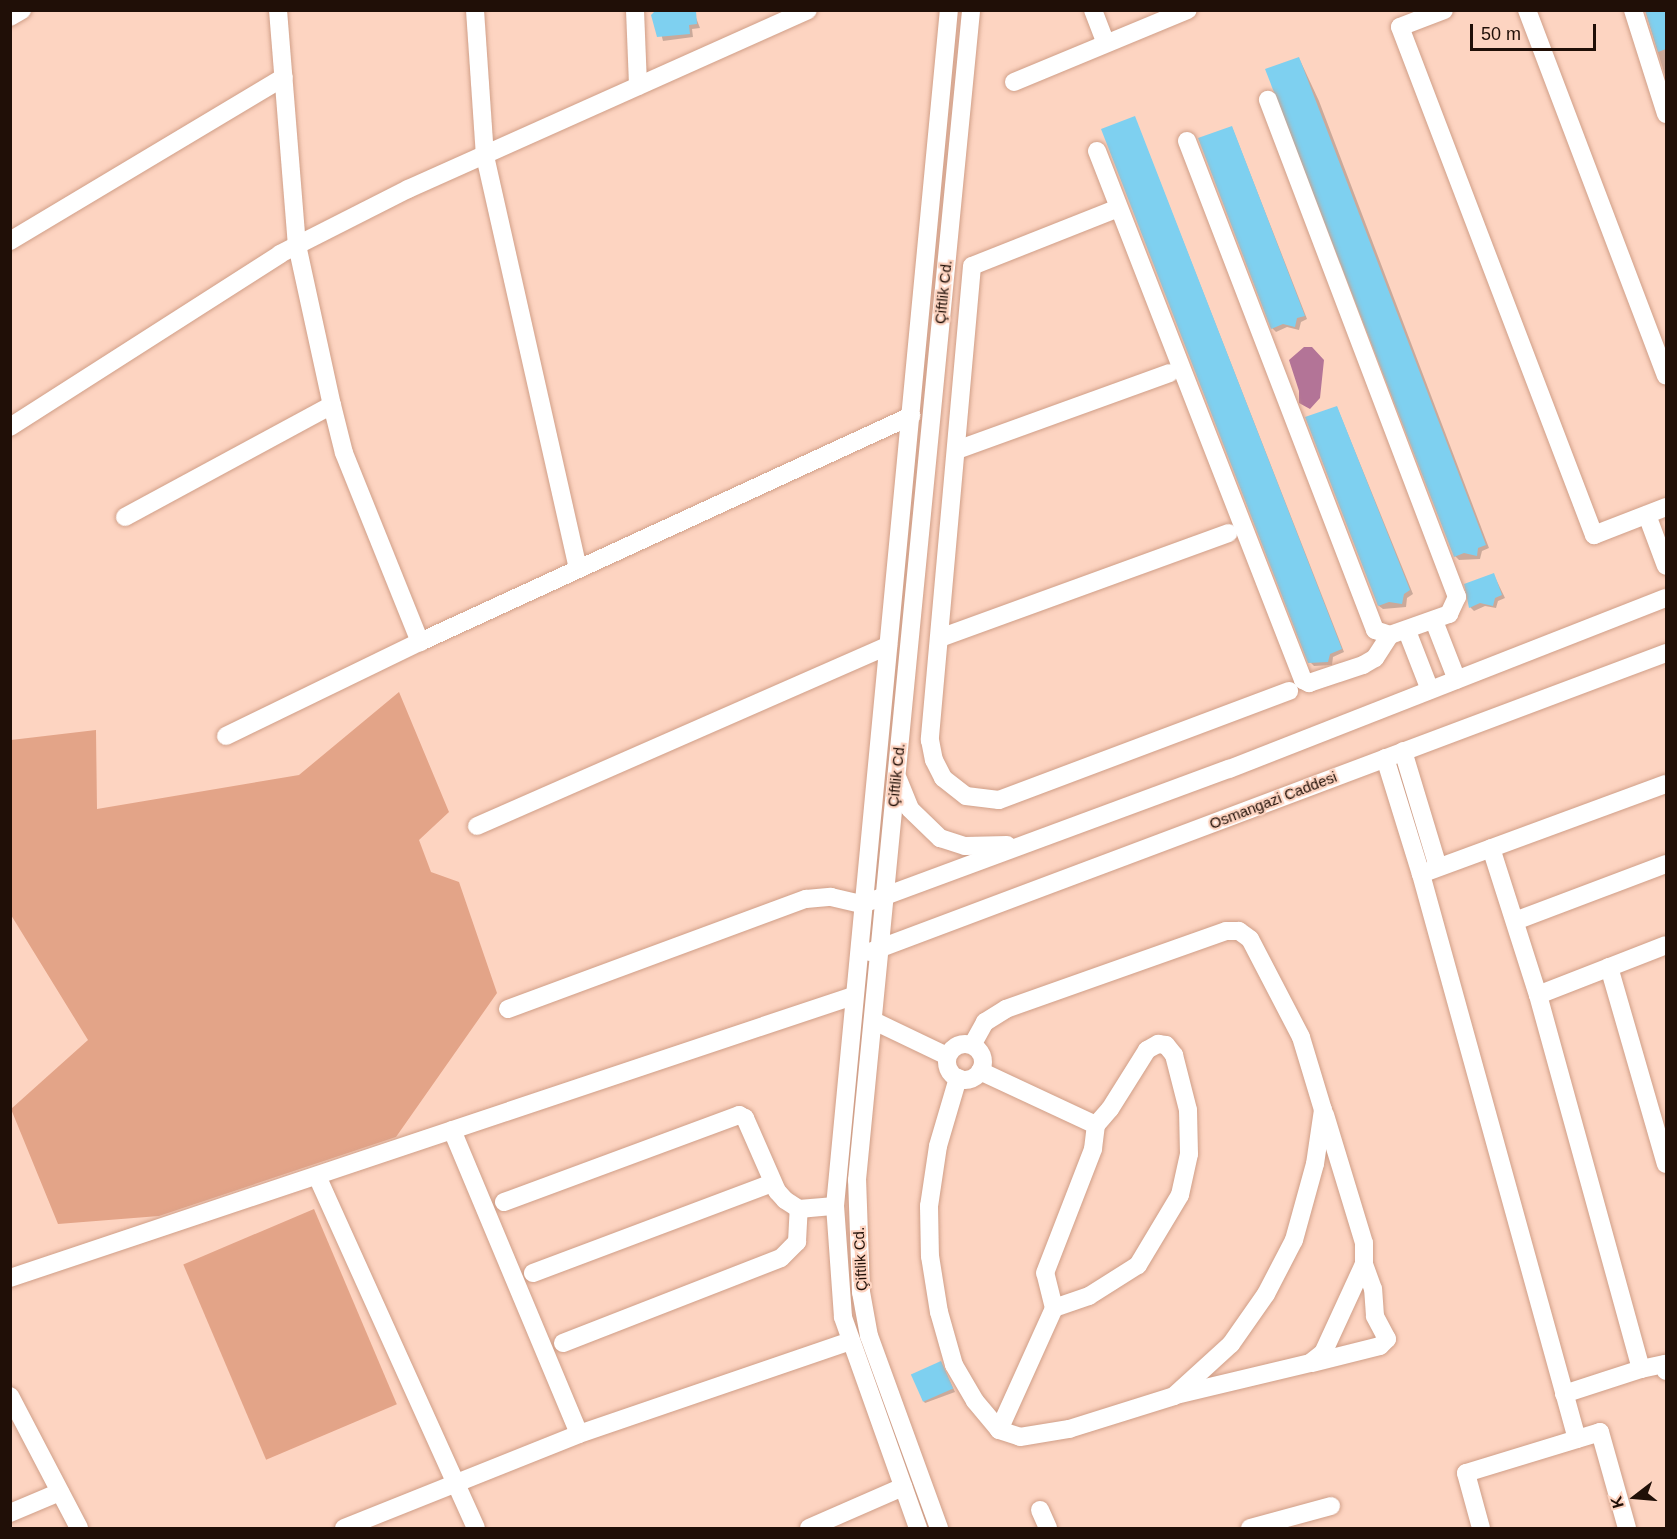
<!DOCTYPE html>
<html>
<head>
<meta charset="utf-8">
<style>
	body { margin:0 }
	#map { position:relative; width:1677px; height:1539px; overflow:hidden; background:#fdd4c1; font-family:Helvetica,sans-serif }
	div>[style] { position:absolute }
	.green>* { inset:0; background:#e3a488; transform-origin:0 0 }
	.water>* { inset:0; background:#b37497 }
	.shadow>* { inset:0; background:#0003 }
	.building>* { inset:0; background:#7ed0f0; transform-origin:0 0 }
	.roads { filter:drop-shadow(0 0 2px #d09f88) drop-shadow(0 0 2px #d09f88) }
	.minor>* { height:18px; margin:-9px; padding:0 9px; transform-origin:9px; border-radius:9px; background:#fff }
	.minor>.ring { margin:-9px; padding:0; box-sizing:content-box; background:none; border:18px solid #fff; border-radius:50% }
	span { translate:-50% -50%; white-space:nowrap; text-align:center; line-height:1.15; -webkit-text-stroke:4.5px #fdd4c1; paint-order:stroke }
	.street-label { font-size:15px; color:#200f07 }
	.frame { position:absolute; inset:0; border:12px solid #200f07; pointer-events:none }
	.north { position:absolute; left:1605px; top:1467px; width:60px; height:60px; -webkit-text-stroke:4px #fdd4c1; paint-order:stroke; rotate:254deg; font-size:16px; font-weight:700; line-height:24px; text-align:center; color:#200f07 }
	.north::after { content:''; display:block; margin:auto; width:21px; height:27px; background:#200f07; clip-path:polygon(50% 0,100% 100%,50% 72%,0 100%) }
	.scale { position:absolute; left:1470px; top:24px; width:126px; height:27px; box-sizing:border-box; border:3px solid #200f07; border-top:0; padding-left:8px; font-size:18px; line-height:21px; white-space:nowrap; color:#200f07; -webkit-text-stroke:4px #fdd4c1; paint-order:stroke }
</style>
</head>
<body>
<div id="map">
	<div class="green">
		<div style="clip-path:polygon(399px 692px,449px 812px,419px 840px,431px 872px,459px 882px,497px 993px,396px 1137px,159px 1216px,58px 1224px,11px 1109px,88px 1040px,11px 915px,11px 740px,96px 730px,97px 809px,299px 775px)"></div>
		<div style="left:314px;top:1209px;width:212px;height:142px;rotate:67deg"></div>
	</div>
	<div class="water">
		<div style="clip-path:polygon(1304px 347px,1312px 347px,1324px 360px,1320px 398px,1310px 409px,1299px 403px,1299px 391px,1289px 360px)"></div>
	</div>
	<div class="shadow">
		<div style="clip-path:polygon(655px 10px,693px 10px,700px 28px,692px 29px,693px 37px,663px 41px)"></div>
		<div style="clip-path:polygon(1645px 10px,1666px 10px,1666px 79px)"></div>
		<div style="clip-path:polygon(1299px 58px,1319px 101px,1489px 548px,1482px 551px,1480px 559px,1459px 560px,1455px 556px)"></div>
		<div style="clip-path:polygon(1135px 118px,1344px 652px,1333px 657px,1332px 665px,1314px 666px,1310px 662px)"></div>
		<div style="clip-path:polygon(1232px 127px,1307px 319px,1301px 322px,1299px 330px,1287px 327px,1276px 332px,1272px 328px)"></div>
		<div style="clip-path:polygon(1337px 407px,1413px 594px,1407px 598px,1406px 607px,1383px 609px,1379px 606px,1307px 418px)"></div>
		<div style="clip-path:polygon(1494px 575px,1505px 598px,1498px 601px,1496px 608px,1485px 606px,1474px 611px,1470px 607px)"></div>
		<div style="clip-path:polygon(941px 1362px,955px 1392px,925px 1403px,922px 1399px)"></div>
	</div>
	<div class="building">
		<div style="clip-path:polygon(656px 10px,696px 11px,697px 24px,689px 25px,690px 34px,657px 37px,651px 15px)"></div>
		<div style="clip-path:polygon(1645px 10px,1666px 10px,1666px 49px,1658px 52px)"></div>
		<div style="clip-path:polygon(1299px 57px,1486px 545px,1478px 548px,1477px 556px,1464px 553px,1454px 557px,1265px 69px)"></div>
		<div style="clip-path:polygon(1135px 116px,1342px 649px,1330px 654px,1328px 662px,1308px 663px,1101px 129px)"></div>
		<div style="clip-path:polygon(1232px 126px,1305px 316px,1297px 318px,1295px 327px,1283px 324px,1271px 329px,1198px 138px)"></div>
		<div style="clip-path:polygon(1337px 406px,1410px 590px,1404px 594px,1402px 604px,1389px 602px,1378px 606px,1305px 417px)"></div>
		<div style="clip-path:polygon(1494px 573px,1502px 595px,1495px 598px,1493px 606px,1480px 603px,1469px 608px,1464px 584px)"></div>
		<div style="left:941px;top:1361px;width:30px;height:33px;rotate:66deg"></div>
	</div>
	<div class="roads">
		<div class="minor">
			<div style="left:278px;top:10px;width:236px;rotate:85.4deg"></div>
			<div style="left:297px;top:245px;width:164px;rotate:77.7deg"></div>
			<div style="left:332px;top:405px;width:49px;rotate:76deg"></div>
			<div style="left:344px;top:453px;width:204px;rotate:68.1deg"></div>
			<div style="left:475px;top:10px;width:146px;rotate:86.1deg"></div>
			<div style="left:485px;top:156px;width:423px;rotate:77.3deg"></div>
			<div style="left:635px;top:10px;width:76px;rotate:87.7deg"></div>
			<div style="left:1093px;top:10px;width:34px;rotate:69deg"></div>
			<div style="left:1444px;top:10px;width:47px;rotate:158.9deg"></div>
			<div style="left:1400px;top:27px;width:544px;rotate:69.1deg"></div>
			<div style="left:1594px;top:535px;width:77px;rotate:-21.3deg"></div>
			<div style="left:1527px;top:10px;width:391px;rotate:69.2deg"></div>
			<div style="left:1633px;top:10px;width:109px;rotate:72.4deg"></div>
			<div style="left:10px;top:17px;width:14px;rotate:-30deg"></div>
			<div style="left:1014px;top:82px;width:188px;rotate:-22.5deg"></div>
			<div style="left:1187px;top:141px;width:524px;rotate:68.97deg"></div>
			<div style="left:1375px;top:630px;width:16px;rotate:18deg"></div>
			<div style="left:1390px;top:635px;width:63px;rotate:-19.6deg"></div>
			<div style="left:1449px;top:614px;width:19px;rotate:-65deg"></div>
			<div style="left:1457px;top:597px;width:532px;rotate:-110.82deg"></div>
			<div style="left:1097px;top:151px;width:568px;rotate:68.72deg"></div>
			<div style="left:1303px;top:680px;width:7px;rotate:27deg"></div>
			<div style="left:1309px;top:683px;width:57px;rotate:-18.4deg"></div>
			<div style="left:1363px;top:665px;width:14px;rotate:-30deg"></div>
			<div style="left:1375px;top:658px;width:27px;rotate:-57deg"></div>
			<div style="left:1111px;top:211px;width:149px;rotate:158.4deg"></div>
			<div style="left:972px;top:266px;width:476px;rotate:95.1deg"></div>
			<div style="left:930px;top:740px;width:20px;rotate:79deg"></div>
			<div style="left:934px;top:760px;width:20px;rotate:63deg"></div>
			<div style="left:943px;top:778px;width:29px;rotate:38deg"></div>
			<div style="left:966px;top:796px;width:33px;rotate:7deg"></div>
			<div style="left:999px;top:800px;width:310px;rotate:-20.6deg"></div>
			<div style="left:10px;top:241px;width:319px;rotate:-30.9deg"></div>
			<div style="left:10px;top:427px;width:321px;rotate:-32.6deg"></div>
			<div style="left:280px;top:254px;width:144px;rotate:-26.9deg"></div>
			<div style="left:408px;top:189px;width:438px;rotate:-24.1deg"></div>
			<div style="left:957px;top:450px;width:226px;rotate:-19.9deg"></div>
			<div style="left:1647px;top:515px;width:54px;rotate:69.6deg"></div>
			<div style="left:125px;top:517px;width:235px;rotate:-28.4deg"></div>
			<div style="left:1434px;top:621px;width:63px;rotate:68.7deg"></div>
			<div style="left:1407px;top:631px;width:63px;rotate:68.7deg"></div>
			<div style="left:940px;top:638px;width:307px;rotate:-20deg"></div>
			<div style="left:226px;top:736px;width:216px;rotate:-25.9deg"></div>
			<div style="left:420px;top:642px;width:541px;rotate:-24.72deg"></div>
			<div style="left:1403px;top:751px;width:121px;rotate:73.2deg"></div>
			<div style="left:1385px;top:758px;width:121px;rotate:72.8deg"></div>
			<div style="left:898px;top:779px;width:32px;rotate:68deg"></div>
			<div style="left:910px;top:809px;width:42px;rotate:44deg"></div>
			<div style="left:940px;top:838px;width:26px;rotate:18deg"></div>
			<div style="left:965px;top:846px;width:42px;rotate:-1.4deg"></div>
			<div style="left:477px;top:826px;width:449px;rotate:-23.7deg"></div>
			<div style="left:1491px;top:848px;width:154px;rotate:72.3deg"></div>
			<div style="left:1538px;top:995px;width:388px;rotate:74.6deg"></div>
			<div style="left:1515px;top:921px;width:161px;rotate:-20.7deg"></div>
			<div style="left:870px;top:952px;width:850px;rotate:-20.59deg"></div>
			<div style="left:1609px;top:967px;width:205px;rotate:73.9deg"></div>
			<div style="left:1538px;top:995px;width:137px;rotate:-21.3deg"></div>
			<div style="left:508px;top:1009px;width:318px;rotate:-20.3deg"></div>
			<div style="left:806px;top:899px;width:25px;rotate:-5deg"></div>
			<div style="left:831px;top:897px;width:32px;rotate:13deg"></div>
			<div style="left:862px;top:904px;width:24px;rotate:-19deg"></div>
			<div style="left:885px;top:896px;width:367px;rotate:-20.3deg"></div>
			<div style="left:1229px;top:769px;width:469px;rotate:-21.4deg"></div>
			<div style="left:874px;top:1021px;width:81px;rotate:25.6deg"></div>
			<div class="ring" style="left:947px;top:1044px;width:18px;height:18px"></div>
			<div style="left:980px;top:1071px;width:128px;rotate:25deg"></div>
			<div style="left:958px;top:1078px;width:71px;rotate:106.4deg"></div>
			<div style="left:938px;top:1146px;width:61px;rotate:98.5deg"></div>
			<div style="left:929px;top:1206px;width:50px;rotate:88.9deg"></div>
			<div style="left:930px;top:1256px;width:57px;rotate:80.9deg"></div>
			<div style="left:939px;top:1312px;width:55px;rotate:74.2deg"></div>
			<div style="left:954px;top:1365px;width:42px;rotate:59.7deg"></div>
			<div style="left:975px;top:1401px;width:38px;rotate:50deg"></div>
			<div style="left:999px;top:1430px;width:22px;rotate:18deg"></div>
			<div style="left:1020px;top:1437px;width:50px;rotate:-9.3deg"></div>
			<div style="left:1069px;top:1429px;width:110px;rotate:-17.4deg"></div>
			<div style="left:1174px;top:1396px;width:77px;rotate:-42.4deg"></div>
			<div style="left:1231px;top:1344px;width:61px;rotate:-55deg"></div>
			<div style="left:1266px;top:1294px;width:61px;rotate:-62.6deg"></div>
			<div style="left:1294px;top:1240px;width:79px;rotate:-74.6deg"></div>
			<div style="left:1315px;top:1164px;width:55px;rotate:-81.6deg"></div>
			<div style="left:1323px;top:1110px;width:76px;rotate:-106.8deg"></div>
			<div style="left:1301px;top:1037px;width:110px;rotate:-117.5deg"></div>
			<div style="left:1250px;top:939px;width:14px;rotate:-144deg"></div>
			<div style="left:1239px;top:931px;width:13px;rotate:180deg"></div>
			<div style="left:1226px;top:931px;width:233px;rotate:160.5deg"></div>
			<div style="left:1006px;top:1009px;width:25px;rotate:148deg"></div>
			<div style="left:985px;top:1022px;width:26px;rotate:119deg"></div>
			<div style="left:452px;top:1130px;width:329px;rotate:67.3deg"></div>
			<div style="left:317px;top:1176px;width:386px;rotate:65.7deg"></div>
			<div style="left:504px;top:1202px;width:251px;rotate:-20.3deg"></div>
			<div style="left:739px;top:1115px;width:7px;rotate:27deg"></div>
			<div style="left:745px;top:1118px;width:80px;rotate:66.3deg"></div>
			<div style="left:777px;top:1191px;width:12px;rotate:48deg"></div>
			<div style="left:785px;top:1200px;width:17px;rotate:33deg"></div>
			<div style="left:799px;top:1209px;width:36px;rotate:-5deg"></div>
			<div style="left:533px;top:1273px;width:256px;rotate:-20.6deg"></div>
			<div style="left:10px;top:1278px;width:889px;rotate:-18.5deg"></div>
			<div style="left:563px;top:1343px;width:234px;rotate:-21.3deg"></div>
			<div style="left:781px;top:1258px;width:23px;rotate:-45deg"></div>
			<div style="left:797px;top:1242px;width:33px;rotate:-87deg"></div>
			<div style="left:1312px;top:1363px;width:70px;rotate:-14deg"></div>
			<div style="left:1380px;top:1346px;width:10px;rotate:-45deg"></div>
			<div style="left:1387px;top:1339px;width:26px;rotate:-118deg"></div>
			<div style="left:1375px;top:1316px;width:27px;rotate:-94deg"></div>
			<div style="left:1373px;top:1289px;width:27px;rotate:-110deg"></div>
			<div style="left:1564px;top:1394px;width:81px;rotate:-18deg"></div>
			<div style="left:1641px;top:1369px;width:25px;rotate:-12deg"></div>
			<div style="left:1665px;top:1364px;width:7px;rotate:82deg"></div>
			<div style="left:1176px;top:1395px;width:138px;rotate:-13.4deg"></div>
			<div style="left:1310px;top:1363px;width:16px;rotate:-38deg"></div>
			<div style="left:1323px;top:1353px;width:98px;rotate:-65.3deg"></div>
			<div style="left:1364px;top:1264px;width:21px;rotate:-90deg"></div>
			<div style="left:1364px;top:1243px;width:134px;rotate:-106.9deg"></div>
			<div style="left:10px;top:1396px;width:149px;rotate:62.4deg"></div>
			<div style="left:999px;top:1430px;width:134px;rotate:-65.7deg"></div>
			<div style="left:1054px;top:1308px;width:36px;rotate:-104deg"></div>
			<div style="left:1045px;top:1273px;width:133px;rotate:-68.8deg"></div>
			<div style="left:1093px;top:1149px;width:24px;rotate:-83deg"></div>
			<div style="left:1096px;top:1125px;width:21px;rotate:-49deg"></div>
			<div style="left:1110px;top:1109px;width:70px;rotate:-57.9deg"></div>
			<div style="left:1147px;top:1050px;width:13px;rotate:-29deg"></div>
			<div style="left:1158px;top:1044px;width:8px;rotate:7deg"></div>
			<div style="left:1166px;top:1045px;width:13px;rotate:51deg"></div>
			<div style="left:1174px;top:1055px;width:57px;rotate:75.7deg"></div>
			<div style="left:1188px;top:1110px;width:44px;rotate:88.7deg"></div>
			<div style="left:1189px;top:1154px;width:42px;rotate:102.4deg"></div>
			<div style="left:1180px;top:1195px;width:82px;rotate:121deg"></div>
			<div style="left:1138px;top:1265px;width:58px;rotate:147.7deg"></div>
			<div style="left:1089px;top:1296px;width:37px;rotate:161deg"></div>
			<div style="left:1577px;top:1439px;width:586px;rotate:-105.44deg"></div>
			<div style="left:1421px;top:874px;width:261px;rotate:-20.2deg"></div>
			<div style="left:1040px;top:1510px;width:20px;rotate:66deg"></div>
			<div style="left:10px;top:1513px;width:54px;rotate:-22.8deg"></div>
			<div style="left:344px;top:1528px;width:253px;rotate:-21.8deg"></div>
			<div style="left:579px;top:1434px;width:287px;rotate:-18.9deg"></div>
			<div style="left:809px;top:1528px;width:103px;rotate:-23.6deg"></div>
			<div style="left:918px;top:1528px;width:224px;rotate:-109.6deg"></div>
			<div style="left:843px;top:1317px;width:111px;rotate:-94.1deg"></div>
			<div style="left:835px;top:1206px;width:1201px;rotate:-84.56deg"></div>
			<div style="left:939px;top:1528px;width:204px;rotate:-110deg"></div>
			<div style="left:869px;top:1336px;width:45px;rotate:-100.3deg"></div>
			<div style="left:861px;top:1292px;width:112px;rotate:-92deg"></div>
			<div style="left:857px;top:1180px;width:1176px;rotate:-84.43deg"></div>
			<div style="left:1250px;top:1528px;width:84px;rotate:-15.2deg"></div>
			<div style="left:1481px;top:1528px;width:57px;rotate:-105.3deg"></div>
			<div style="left:1466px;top:1473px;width:140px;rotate:-17deg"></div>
			<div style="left:1600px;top:1432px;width:100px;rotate:74.3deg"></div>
		</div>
	</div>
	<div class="street-label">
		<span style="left:943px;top:292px;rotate:-84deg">Çiftlik Cd.</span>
		<span style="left:896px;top:775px;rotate:-84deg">Çiftlik Cd.</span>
		<span style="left:1273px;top:800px;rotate:-21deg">Osmangazi Caddesi</span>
		<span style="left:860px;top:1259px;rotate:-93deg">Çiftlik Cd.</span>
	</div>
	<div class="frame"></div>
	<div class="north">K</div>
	<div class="scale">50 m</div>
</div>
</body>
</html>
